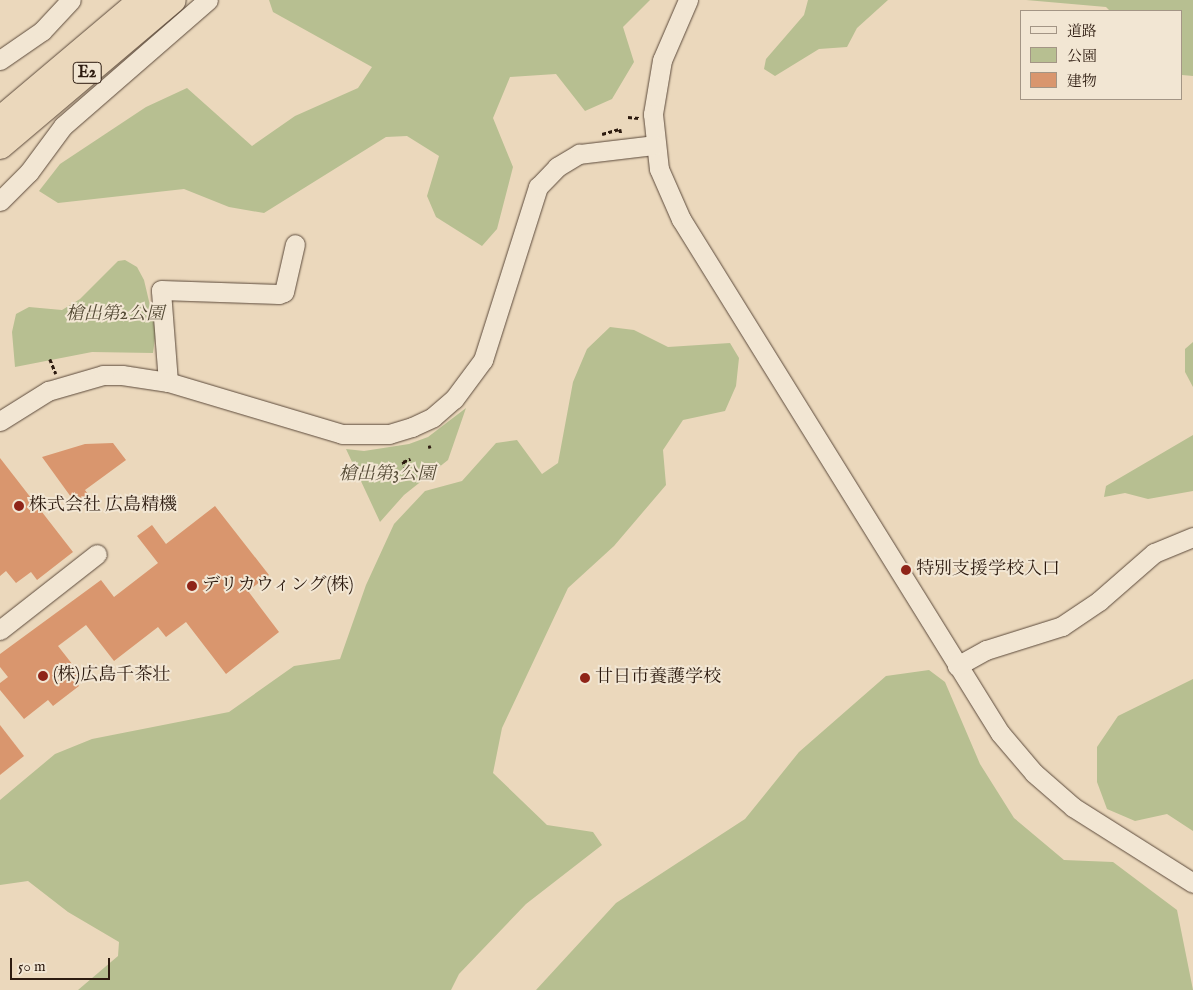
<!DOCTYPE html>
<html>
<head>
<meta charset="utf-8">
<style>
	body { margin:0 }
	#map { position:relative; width:1193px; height:990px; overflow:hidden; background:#ebd8bc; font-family:"IM FELL English","Noto Serif JP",serif }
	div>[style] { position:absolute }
	.green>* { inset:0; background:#b7bf91 }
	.building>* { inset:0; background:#d9966e }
	.path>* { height:2.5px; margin-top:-1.25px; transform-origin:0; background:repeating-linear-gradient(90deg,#2d1b10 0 4px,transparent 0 6.5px) }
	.roads { filter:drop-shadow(0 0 1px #5c4a3b) drop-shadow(0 0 1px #5c4a3b) }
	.minor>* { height:19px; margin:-9.5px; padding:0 9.5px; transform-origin:9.5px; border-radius:9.5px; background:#f2e6d3 }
	.highway>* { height:26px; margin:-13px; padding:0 13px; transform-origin:13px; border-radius:13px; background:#ebd8bc }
	.dots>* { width:14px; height:14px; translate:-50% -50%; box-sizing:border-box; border:2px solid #f2e6d3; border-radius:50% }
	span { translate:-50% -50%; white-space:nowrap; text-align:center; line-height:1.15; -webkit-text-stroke:4px #f2e6d3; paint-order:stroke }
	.shield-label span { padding:1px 4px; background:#f2e6d3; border:1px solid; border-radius:4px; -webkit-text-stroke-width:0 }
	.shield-label { font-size:16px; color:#2d1b10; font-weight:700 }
	.park-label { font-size:18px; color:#564c37; font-style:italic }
	.poi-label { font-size:18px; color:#2d1b10 }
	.left { translate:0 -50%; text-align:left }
	.legend { position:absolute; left:1020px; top:10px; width:162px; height:90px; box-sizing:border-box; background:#f2e6d3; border:1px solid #a39585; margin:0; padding:6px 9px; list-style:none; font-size:15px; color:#2d1b10 }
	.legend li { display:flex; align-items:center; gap:10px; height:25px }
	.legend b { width:25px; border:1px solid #a39585 }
	.scale { position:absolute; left:10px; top:958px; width:100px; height:22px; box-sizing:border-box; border:2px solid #2d1b10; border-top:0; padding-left:6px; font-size:15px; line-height:18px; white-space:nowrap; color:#2d1b10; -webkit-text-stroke:4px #f2e6d3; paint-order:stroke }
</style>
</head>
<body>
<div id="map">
	<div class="green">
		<div style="clip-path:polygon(269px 0,650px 0,623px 27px,634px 62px,612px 99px,585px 111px,556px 74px,510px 77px,493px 118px,513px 167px,497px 229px,482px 246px,436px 217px,427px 196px,439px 156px,407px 136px,386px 137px,264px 213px,229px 207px,184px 189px,58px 203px,39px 191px,60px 164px,146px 107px,187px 88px,252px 146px,295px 116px,358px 88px,372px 67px,273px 12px)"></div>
		<div style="clip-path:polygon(808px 0,888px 0,857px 28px,847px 47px,819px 49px,775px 76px,764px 69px,766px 59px,804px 15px)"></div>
		<div style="clip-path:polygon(1026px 0,1193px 0,1193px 76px,1182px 75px,1182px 11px,1110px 11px,1106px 7px)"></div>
		<div style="clip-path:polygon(125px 260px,137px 267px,144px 280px,156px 331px,153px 353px,92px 352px,15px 367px,12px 332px,16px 314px,29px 307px,62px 310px,80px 299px,118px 261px)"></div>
		<div style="clip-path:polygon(610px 327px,634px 330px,668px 347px,730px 343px,739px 358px,736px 386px,725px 411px,683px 420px,663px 450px,666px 485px,614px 546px,568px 588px,502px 728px,493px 773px,547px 825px,593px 832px,602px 845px,526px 904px,459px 974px,451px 990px,78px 990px,118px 956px,119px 942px,68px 912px,28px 881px,0 885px,0 800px,55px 754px,92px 739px,229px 712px,294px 666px,340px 659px,366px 585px,394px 524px,425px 491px,462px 481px,496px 443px,517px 440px,542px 474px,558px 463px,573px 382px,587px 349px)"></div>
		<div style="clip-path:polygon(1193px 342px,1193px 387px,1185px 372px,1185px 349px)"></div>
		<div style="clip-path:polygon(466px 408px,448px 460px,404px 495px,380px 522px,346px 449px,364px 451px,409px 444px,428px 437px)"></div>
		<div style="clip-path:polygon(1193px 435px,1193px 491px,1148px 499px,1125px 493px,1104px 497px,1106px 486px)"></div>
		<div style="clip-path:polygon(929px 670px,945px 682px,980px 764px,1014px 818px,1064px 860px,1113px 862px,1177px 910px,1193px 990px,536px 990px,616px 903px,745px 819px,799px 752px,886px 676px)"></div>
		<div style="clip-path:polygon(1193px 679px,1193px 831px,1167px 814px,1135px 821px,1107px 809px,1097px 782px,1097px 747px,1118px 716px)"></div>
	</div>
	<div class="building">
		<div style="clip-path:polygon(113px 443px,126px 460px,85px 490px,92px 500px,71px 497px,42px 457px,85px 444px)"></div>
		<div style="clip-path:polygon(0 458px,73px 552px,37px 580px,31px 572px,16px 583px,6px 571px,0 576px)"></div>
		<div style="clip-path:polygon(215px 506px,269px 575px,248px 591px,279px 632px,226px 674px,186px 622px,166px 637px,158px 627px,114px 661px,86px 625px,58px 646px,80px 674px,74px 679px,79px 686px,53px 706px,48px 700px,24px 719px,0 690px,0 683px,8px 677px,0 667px,0 654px,101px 580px,114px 597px,158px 563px,137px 536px,152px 525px,166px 544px)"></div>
		<div style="clip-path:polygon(0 725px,24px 756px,0 775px)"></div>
	</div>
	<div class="path">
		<div style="left:628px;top:117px;width:11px;rotate:5deg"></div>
		<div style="left:602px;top:134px;width:19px;rotate:-16deg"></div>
		<div style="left:620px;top:129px;width:5px;rotate:79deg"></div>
		<div style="left:50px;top:359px;width:16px;rotate:68deg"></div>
		<div style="left:428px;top:447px;width:3px;rotate:-18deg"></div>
		<div style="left:406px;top:470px;width:9px;rotate:-111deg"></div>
		<div style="left:403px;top:462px;width:8px;rotate:-23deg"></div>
	</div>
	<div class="roads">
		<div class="minor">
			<div style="left:688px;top:0;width:65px;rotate:113.4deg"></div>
			<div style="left:662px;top:60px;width:55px;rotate:99.5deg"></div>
			<div style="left:653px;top:114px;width:55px;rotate:83.8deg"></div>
			<div style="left:659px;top:169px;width:55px;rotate:66.3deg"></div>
			<div style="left:681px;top:219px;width:605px;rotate:58.18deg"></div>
			<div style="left:1000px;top:733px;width:52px;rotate:49.6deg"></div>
			<div style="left:1034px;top:773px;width:52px;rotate:41.1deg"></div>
			<div style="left:1073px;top:807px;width:142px;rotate:32.3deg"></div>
			<div style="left:0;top:60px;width:51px;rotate:-34.6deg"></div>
			<div style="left:42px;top:31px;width:42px;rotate:-46.9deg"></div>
			<div style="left:0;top:201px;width:41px;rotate:-45deg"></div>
			<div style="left:29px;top:172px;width:57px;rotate:-53.5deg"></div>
			<div style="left:63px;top:126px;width:192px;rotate:-41deg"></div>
			<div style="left:168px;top:382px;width:92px;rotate:-94.4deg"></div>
			<div style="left:161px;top:290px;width:118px;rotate:1.9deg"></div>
			<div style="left:279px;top:294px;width:5px;rotate:-22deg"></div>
			<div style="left:284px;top:292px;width:49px;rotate:-77.1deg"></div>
			<div style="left:0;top:421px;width:57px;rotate:-32deg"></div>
			<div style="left:48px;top:391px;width:57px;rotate:-16.2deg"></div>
			<div style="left:103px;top:375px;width:19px"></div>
			<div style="left:122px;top:375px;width:47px;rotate:8.7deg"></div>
			<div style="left:168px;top:382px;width:182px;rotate:16.6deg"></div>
			<div style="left:342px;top:434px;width:47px"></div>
			<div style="left:389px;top:434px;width:24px;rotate:-17deg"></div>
			<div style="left:412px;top:427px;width:23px;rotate:-25deg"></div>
			<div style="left:433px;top:417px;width:28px;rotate:-41deg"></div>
			<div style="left:454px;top:399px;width:49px;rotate:-53.4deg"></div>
			<div style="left:483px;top:360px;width:182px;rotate:-72.4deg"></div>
			<div style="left:538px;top:187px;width:28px;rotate:-46deg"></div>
			<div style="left:557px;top:167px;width:26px;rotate:-31deg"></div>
			<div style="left:579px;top:154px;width:76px;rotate:-6.8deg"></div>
			<div style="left:0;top:630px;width:123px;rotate:-38.1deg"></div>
			<div style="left:957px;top:666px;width:33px;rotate:-29deg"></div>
			<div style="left:986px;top:650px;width:80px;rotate:-17.5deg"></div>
			<div style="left:1062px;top:626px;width:45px;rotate:-34deg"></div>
			<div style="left:1099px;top:601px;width:73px;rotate:-41.1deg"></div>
			<div style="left:1154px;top:553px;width:42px;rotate:-22.3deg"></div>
		</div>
		<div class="highway">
			<div style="left:0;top:120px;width:186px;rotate:-40.2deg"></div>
			<div style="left:0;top:146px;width:226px;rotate:-40.2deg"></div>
		</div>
	</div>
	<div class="dots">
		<div style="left:19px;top:506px;background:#8f2418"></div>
		<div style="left:906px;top:570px;background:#8f2418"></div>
		<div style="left:192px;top:586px;background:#8f2418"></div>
		<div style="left:43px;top:676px;background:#8f2418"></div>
		<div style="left:585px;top:678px;background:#8f2418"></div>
	</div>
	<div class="shield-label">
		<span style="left:87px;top:73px">E2</span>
	</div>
	<div class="park-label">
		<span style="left:115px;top:315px">槍出第2公園</span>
		<span style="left:387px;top:475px">槍出第3公園</span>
	</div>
	<div class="poi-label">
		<span class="left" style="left:29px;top:506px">株式会社 広島精機</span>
		<span class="left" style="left:916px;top:570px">特別支援学校入口</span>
		<span class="left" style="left:202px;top:586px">デリカウィング(株)</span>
		<span class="left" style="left:53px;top:676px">(株)広島千茶壮</span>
		<span class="left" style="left:595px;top:678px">廿日市養護学校</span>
	</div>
	<ul class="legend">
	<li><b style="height:6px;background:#f2e6d3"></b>道路</li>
	<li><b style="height:14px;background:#b7bf91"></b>公園</li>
	<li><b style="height:14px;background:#d9966e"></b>建物</li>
	</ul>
	<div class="scale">50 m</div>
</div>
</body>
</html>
